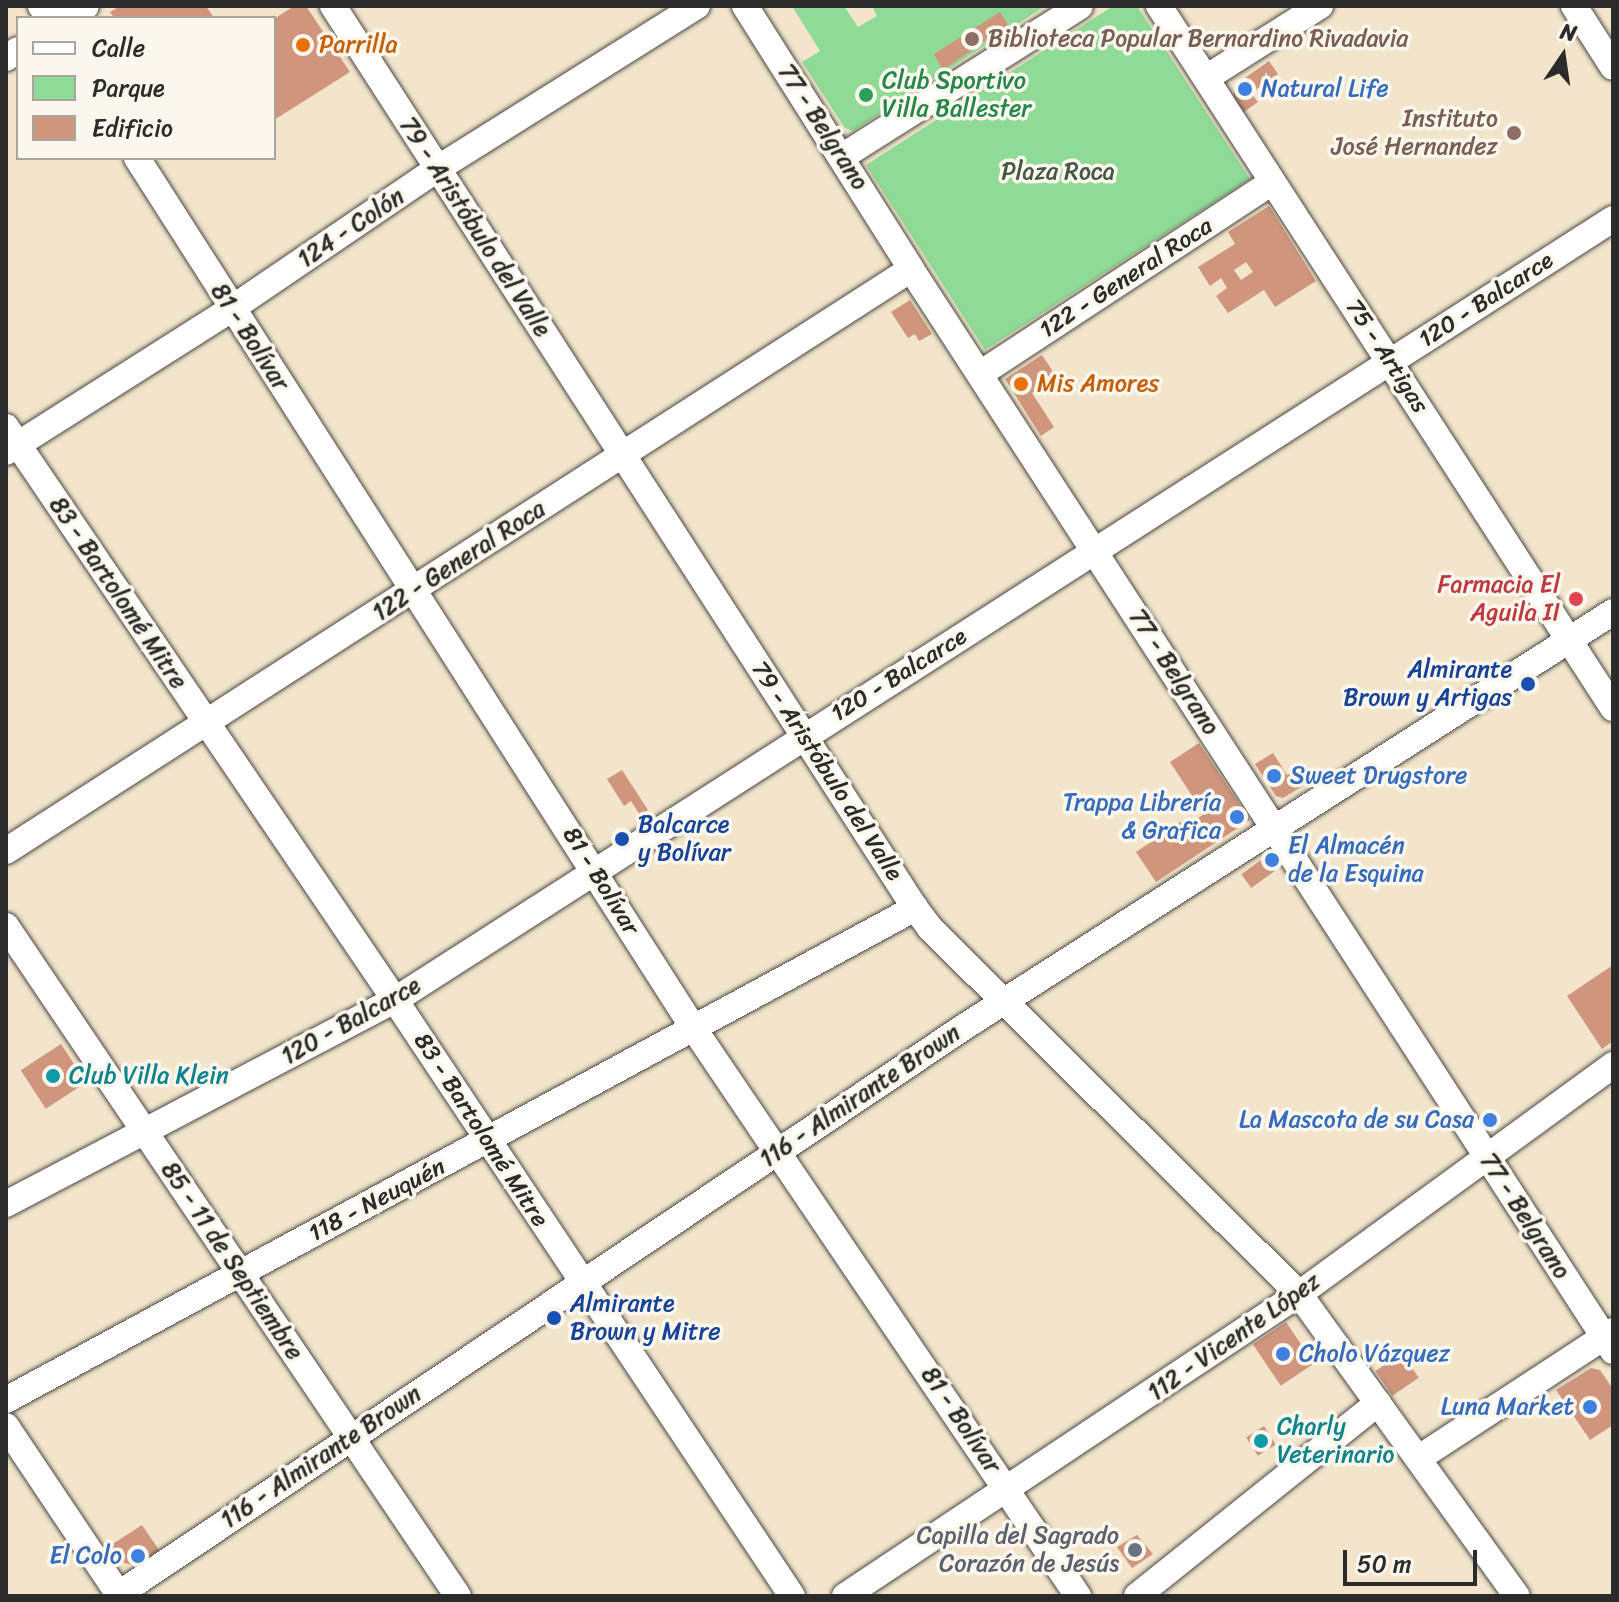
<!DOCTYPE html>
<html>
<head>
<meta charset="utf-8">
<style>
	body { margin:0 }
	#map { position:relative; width:1619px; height:1602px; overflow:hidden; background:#f3e5cb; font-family:Sriracha,sans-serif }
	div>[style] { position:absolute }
	.green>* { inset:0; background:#8fda96 }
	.building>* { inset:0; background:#cf957d; transform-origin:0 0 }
	.roads { filter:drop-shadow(0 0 2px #494743) drop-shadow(0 0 2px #494743) }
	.minor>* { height:26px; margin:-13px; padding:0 13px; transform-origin:13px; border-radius:13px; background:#fff }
	.dots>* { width:22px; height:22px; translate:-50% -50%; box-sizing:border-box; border:4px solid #fbf7ec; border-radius:50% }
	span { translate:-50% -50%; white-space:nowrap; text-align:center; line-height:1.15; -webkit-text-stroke:7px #fbf7ec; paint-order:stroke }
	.education-label { font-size:24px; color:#785e54 }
	.left { translate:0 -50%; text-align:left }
	.right { translate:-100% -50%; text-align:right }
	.food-label { font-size:24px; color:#c56008 }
	.leisure-label { font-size:24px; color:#27864d }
	.shop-label { font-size:24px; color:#366cbe }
	.street-label { font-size:24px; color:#2b2b2b }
	.park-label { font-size:24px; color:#445746 }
	.health-label { font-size:24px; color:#be3a42 }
	.transit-label { font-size:24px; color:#164399 }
	.culture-label { font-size:24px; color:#0d838f }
	.worship-label { font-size:24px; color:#5b616d }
	.frame { position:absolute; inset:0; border:8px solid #2b2b2b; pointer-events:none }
	.legend { position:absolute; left:16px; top:16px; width:260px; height:144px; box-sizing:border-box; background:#fbf7ec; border:2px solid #a8a59f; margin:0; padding:10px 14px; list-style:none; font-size:24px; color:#2b2b2b }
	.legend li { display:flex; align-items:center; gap:16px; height:40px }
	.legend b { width:40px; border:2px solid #a8a59f }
	.north { position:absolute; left:1523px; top:16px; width:80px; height:80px; -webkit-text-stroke:6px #fbf7ec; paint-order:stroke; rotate:13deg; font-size:22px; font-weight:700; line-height:32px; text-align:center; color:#2b2b2b }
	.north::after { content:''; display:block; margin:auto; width:28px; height:36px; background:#2b2b2b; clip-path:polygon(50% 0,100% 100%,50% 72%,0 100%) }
	.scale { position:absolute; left:1343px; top:1550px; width:134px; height:36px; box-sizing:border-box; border:4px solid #2b2b2b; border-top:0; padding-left:10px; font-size:24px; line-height:28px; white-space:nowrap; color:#2b2b2b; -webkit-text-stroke:6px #fbf7ec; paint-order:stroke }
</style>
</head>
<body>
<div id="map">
	<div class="green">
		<div style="clip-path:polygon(792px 6px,844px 6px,858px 27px,877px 16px,872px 6px,1045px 6px,853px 131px,845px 128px,802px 62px,820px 51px)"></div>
		<div style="clip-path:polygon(1113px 6px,1137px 6px,1250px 179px,985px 350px,866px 165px)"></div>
	</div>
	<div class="building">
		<div style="clip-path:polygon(120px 6px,206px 6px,214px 18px,114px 18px,110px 12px)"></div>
		<div style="clip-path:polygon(294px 6px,306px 6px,350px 72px,274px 120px,274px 19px)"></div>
		<div style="clip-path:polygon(1000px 12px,1008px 25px,943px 70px,934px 54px)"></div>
		<div style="clip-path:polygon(1269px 61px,1278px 74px,1251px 93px,1258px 102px,1244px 112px,1233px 97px,1235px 85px)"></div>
		<div style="clip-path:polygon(evenodd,1269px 206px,1316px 281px,1275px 307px,1264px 290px,1228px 313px,1216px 296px,1227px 288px,1221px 278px,1210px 286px,1198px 267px,1235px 244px,1228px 232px,1269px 206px,1246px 262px,1253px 272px,1241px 280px,1234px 270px,1246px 262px)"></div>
		<div style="clip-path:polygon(910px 300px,932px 334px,919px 341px,915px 334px,908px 338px,891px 312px)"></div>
		<div style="clip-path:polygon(1042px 355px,1056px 376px,1032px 393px,1054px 427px,1041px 436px,1005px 379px)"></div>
		<div style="clip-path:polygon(1199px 743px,1250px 820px,1156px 882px,1136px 852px,1185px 819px,1189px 824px,1204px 814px,1170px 762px)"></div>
		<div style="clip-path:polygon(1273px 753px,1287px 775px,1303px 765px,1313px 780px,1283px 798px,1276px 796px,1255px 764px)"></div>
		<div style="clip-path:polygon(622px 770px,648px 810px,640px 815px,631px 801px,624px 806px,607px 779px)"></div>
		<div style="left:1272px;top:852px;width:17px;height:38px;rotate:54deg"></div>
		<div style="clip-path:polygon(1613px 965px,1613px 1041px,1602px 1049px,1567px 996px)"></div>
		<div style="left:61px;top:1044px;width:46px;height:48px;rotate:57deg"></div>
		<div style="left:1286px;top:1322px;width:50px;height:40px;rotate:56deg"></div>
		<div style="left:1402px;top:1353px;width:30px;height:32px;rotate:56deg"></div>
		<div style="clip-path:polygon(1591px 1368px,1600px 1370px,1613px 1389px,1613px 1425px,1590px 1440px,1556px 1390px)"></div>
		<div style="left:1264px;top:1426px;width:22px;height:21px;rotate:58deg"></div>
		<div style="clip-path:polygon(142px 1525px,159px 1550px,136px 1566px,124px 1563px,111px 1545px)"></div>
		<div style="clip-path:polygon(1137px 1535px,1153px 1554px,1132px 1568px,1117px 1547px)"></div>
	</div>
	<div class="roads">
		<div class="minor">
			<div style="left:41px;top:6px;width:14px;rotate:56deg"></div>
			<div style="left:333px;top:6px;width:1073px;rotate:57.17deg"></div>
			<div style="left:915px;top:908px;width:25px;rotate:53deg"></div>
			<div style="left:930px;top:928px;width:520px;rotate:44.77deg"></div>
			<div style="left:1299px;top:1294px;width:372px;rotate:54.2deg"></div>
			<div style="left:745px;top:6px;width:311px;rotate:57.7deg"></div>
			<div style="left:911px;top:269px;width:1290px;rotate:57.02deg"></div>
			<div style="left:1159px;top:6px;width:836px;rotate:57.11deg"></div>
			<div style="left:1574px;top:6px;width:72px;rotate:57.4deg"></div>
			<div style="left:67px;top:18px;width:22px;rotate:-32deg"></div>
			<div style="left:6px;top:58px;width:14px;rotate:-34deg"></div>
			<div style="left:1206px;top:78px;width:135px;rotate:-32.3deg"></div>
			<div style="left:843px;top:156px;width:280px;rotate:-32.3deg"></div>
			<div style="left:137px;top:158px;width:1034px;rotate:57.4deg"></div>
			<div style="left:694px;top:1029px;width:685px;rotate:55.89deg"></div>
			<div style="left:980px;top:374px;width:349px;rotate:-33.3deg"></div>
			<div style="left:6px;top:427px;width:693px;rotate:55.83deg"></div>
			<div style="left:395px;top:1000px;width:716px;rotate:56.33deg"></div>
			<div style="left:6px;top:452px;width:267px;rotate:-32.4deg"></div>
			<div style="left:231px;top:309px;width:249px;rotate:-34.2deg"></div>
			<div style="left:437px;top:169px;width:307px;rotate:-32.1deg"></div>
			<div style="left:6px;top:851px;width:1076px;rotate:-32.74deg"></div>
			<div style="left:6px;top:926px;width:808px;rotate:56deg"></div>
			<div style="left:6px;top:1204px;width:439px;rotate:-27.7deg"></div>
			<div style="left:395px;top:1000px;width:1447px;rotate:-32.67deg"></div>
			<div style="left:6px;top:1400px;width:1034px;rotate:-28.42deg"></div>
			<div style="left:6px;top:1426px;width:205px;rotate:56.2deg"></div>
			<div style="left:1419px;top:1458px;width:232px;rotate:-33.2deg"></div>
			<div style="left:116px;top:1596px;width:1021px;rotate:-33.86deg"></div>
			<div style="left:964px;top:1027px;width:770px;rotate:-32.6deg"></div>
			<div style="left:845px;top:1596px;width:545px;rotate:-33.63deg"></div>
			<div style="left:1299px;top:1294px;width:389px;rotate:-36.1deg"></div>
			<div style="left:1137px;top:1596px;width:309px;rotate:-38.7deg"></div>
		</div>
	</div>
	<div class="dots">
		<div style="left:972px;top:39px;background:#8d6e63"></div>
		<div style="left:303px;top:45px;background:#e8710a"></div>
		<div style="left:1245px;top:89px;background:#3f7fe0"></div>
		<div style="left:866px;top:95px;background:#2e9e5b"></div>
		<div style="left:1514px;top:133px;background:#8d6e63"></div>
		<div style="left:1021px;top:384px;background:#e8710a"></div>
		<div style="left:1576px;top:599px;background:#e0444e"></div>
		<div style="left:1528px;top:684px;background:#1a4fb4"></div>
		<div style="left:1274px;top:776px;background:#3f7fe0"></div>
		<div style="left:1237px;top:817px;background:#3f7fe0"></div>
		<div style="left:622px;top:839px;background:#1a4fb4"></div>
		<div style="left:1272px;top:860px;background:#3f7fe0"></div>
		<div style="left:53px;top:1076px;background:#0f9aa8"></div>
		<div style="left:1490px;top:1120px;background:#3f7fe0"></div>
		<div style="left:554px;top:1318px;background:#1a4fb4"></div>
		<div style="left:1283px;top:1354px;background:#3f7fe0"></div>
		<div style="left:1590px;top:1407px;background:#3f7fe0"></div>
		<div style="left:1261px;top:1441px;background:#0f9aa8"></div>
		<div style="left:1135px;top:1550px;background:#6b7280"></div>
		<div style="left:138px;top:1556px;background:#3f7fe0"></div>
	</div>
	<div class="education-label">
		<span class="left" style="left:988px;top:39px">Biblioteca Popular Bernardino Rivadavia</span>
		<span class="right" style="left:1498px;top:133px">Instituto<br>José Hernandez</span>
	</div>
	<div class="food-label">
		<span class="left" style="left:319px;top:45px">Parrilla</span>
		<span class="left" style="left:1037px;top:384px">Mis Amores</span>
	</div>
	<div class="leisure-label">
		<span class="left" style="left:882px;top:95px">Club Sportivo<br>Villa Ballester</span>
	</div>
	<div class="shop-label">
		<span class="left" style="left:1261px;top:89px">Natural Life</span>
		<span class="left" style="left:1290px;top:776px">Sweet Drugstore</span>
		<span class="right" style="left:1221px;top:817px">Trappa Librería<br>&amp; Grafica</span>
		<span class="left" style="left:1288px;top:860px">El Almacén<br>de la Esquina</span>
		<span class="right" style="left:1474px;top:1120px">La Mascota de su Casa</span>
		<span class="left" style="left:1299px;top:1354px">Cholo Vázquez</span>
		<span class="right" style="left:1574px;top:1407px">Luna Market</span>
		<span class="right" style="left:122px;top:1556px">El Colo</span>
	</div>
	<div class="street-label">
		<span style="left:823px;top:127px;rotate:57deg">77 - Belgrano</span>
		<span style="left:475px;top:227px;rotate:57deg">79 - Aristóbulo del Valle</span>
		<span style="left:351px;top:228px;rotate:-34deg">124 - Colón</span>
		<span style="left:1126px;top:278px;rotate:-33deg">122 - General Roca</span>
		<span style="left:1486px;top:300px;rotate:-33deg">120 - Balcarce</span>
		<span style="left:250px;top:337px;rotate:57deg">81 - Bolívar</span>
		<span style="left:1387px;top:356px;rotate:57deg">75 - Artigas</span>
		<span style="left:459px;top:561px;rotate:-33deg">122 - General Roca</span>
		<span style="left:118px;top:593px;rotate:56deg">83 - Bartolomé Mitre</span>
		<span style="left:1174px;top:672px;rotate:57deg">77 - Belgrano</span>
		<span style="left:899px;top:675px;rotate:-32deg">120 - Balcarce</span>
		<span style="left:827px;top:771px;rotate:57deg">79 - Aristóbulo del Valle</span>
		<span style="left:601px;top:881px;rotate:58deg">81 - Bolívar</span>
		<span style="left:351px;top:1021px;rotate:-29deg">120 - Balcarce</span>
		<span style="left:860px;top:1096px;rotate:-34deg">116 - Almirante Brown</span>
		<span style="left:481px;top:1130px;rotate:57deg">83 - Bartolomé Mitre</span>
		<span style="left:377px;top:1200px;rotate:-28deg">118 - Neuquén</span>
		<span style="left:1525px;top:1216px;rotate:57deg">77 - Belgrano</span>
		<span style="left:232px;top:1261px;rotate:56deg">85 - 11 de Septiembre</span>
		<span style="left:1234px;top:1337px;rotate:-35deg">112 - Vicente López</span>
		<span style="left:961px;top:1420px;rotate:56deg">81 - Bolívar</span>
		<span style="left:321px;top:1457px;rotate:-34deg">116 - Almirante Brown</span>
	</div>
	<div class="park-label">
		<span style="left:1058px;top:172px">Plaza Roca</span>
	</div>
	<div class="health-label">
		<span class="right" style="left:1560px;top:599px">Farmacia El<br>Aguila II</span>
	</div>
	<div class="transit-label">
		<span class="right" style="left:1512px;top:684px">Almirante<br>Brown y Artigas</span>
		<span class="left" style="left:638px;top:839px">Balcarce<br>y Bolívar</span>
		<span class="left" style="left:570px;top:1318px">Almirante<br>Brown y Mitre</span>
	</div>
	<div class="culture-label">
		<span class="left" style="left:69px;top:1076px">Club Villa Klein</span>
		<span class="left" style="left:1277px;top:1441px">Charly<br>Veterinario</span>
	</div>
	<div class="worship-label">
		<span class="right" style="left:1119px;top:1550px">Capilla del Sagrado<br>Corazón de Jesús</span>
	</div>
	<div class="frame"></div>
	<ul class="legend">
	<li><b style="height:10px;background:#fff"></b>Calle</li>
	<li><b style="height:22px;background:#8fda96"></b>Parque</li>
	<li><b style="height:22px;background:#cf957d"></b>Edificio</li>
	</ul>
	<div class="north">N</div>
	<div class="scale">50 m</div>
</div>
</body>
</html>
